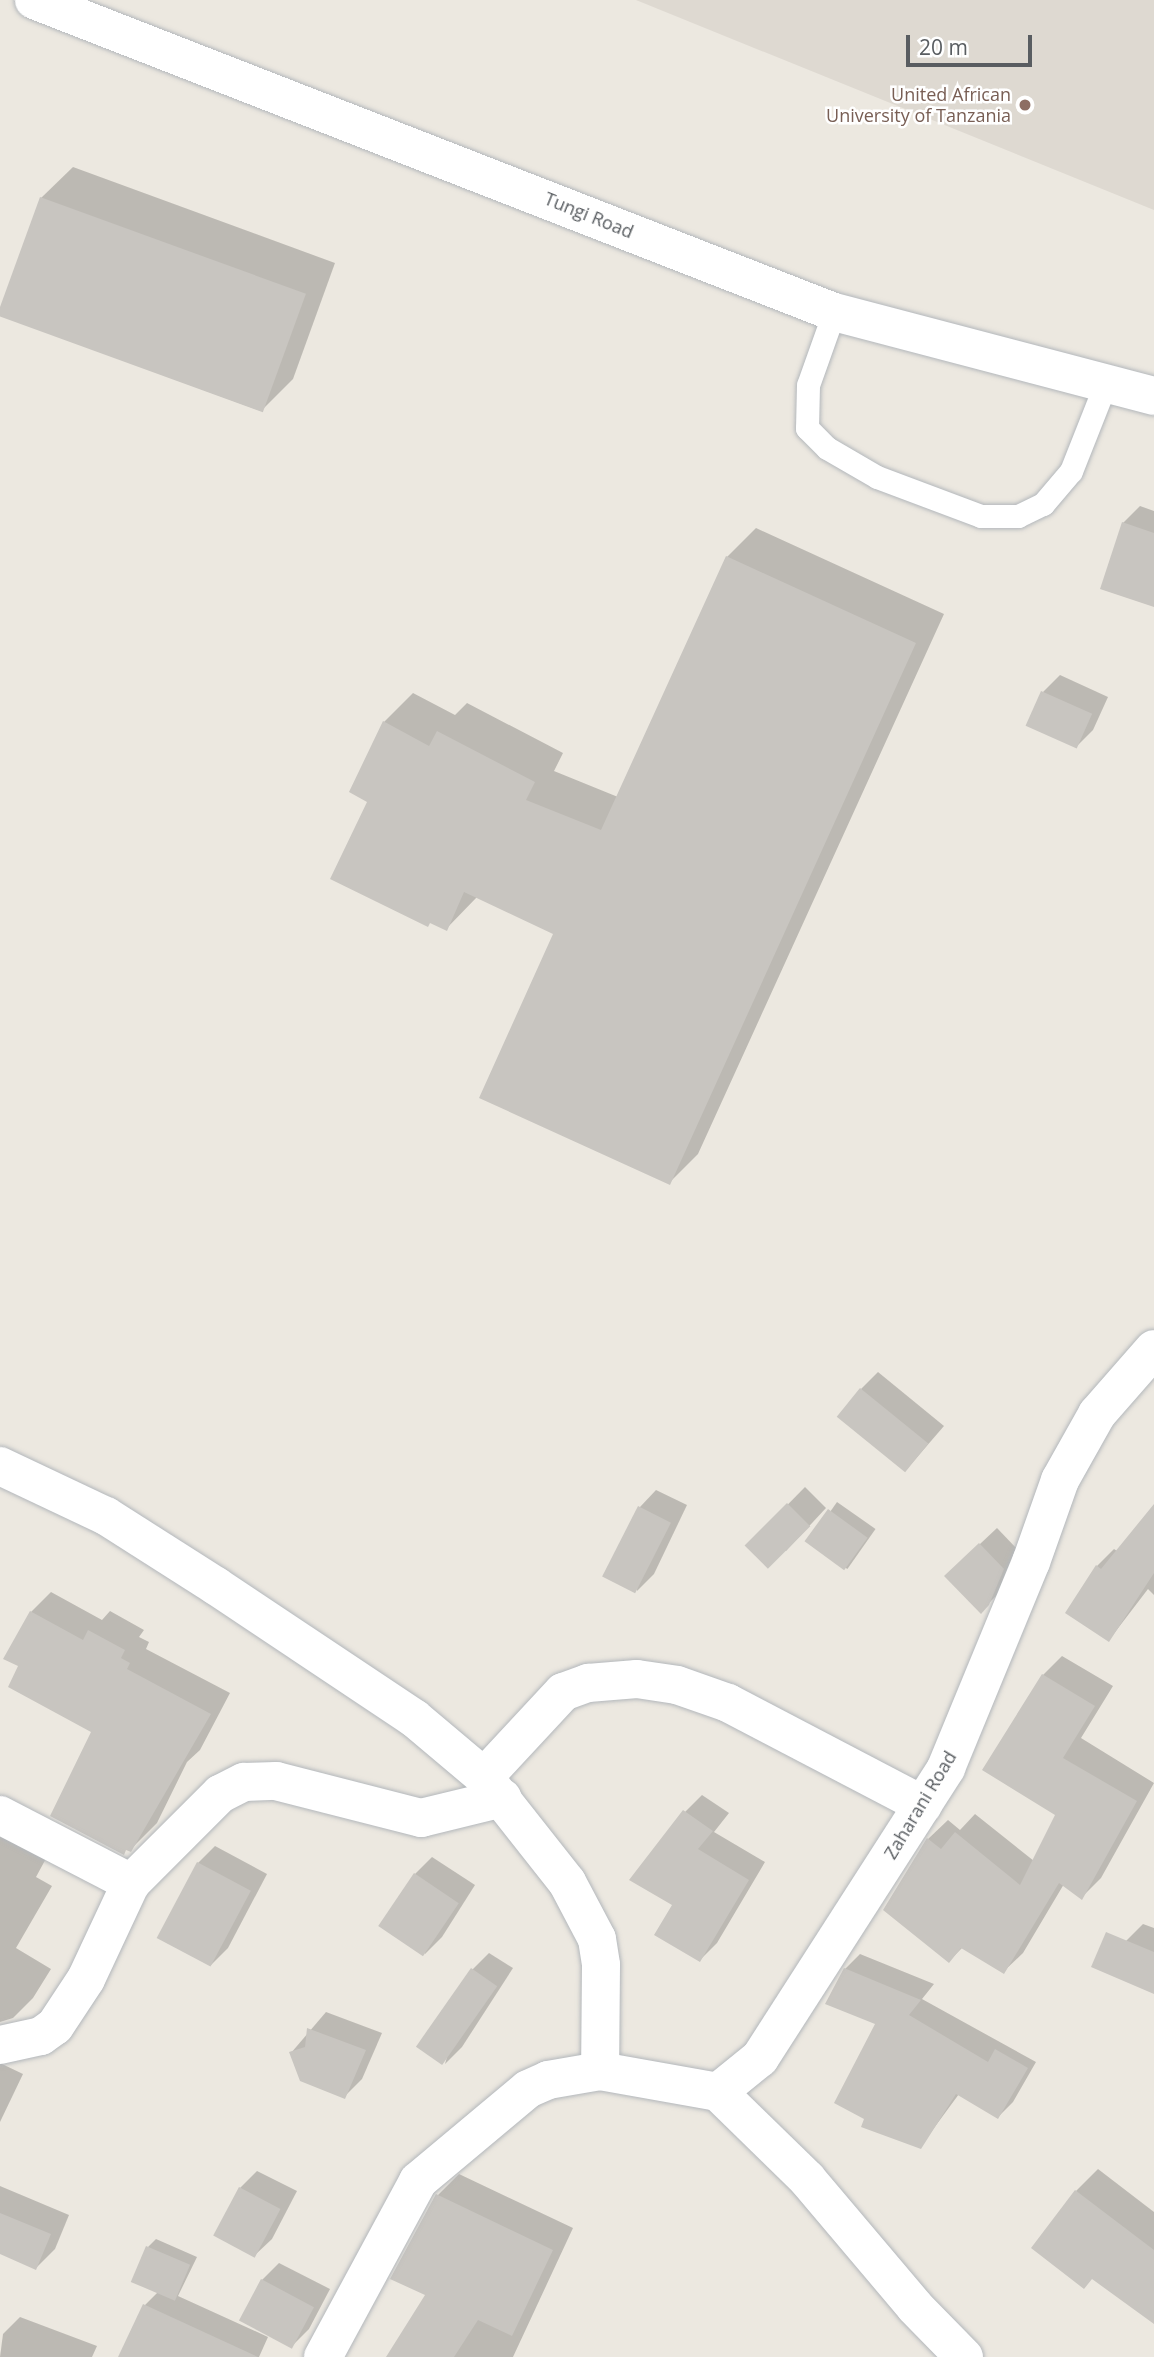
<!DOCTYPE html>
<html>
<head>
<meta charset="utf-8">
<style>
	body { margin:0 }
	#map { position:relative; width:1154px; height:2357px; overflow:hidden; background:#ece8e0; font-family:"Open Sans",sans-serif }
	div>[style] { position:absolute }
	.education>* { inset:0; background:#ded9d1 }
	.shadow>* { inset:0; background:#0003; transform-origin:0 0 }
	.building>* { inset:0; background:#c8c5c0; transform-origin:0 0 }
	.roads { filter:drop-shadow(0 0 2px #b3b7bb) drop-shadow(0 0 2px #b3b7bb) }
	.lane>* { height:23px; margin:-11.5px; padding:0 11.5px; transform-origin:11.5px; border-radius:11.5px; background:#fff }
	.street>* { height:38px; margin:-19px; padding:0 19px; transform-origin:19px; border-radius:19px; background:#fff }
	.secondary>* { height:38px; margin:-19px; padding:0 19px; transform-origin:19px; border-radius:19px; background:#fff }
	.dots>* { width:19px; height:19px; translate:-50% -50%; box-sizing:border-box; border:4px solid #fff; border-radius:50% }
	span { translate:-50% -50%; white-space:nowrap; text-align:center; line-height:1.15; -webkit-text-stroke:5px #fff; paint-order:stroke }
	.education-label { font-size:18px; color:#785e54 }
	.right { translate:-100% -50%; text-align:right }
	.street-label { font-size:18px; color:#595d61 }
	.scale { position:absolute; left:906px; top:35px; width:126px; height:32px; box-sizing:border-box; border:4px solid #595d61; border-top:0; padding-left:9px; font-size:21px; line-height:24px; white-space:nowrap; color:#595d61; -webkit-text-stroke:5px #fff; paint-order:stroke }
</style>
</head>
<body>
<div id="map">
	<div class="education">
		<div style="clip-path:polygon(636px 0,1154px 0,1154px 210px)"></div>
	</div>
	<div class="shadow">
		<div style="clip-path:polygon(73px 167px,335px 263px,293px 379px,261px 411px,0 315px,41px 198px)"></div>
		<div style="clip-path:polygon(1140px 506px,1154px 511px,1154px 605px,1123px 523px)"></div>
		<div style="clip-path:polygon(756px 528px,944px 614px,698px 1154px,669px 1183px,556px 934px,477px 897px,447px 928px,370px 801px,384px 722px,413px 693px,455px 715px,467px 703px,563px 753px,554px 771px,618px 797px,727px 557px)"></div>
		<div style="clip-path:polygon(1060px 675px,1108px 697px,1093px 730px,1076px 747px,1043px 692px)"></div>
		<div style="clip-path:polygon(878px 1372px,944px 1426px,906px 1470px,861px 1389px)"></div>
		<div style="clip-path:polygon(805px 1487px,826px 1508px,786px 1551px,747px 1546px)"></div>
		<div style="clip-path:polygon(656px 1490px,687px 1505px,654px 1574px,637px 1591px,640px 1507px)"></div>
		<div style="left:837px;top:1502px;width:47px;height:49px;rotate:35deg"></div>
		<div style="clip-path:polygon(1154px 1507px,1154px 1595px,1148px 1589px,1109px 1640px,1097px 1566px,1114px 1549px,1117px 1551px)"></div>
		<div style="clip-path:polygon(997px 1528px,1020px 1552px,1006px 1586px,981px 1611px,963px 1560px)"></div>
		<div style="clip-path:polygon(51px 1592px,102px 1620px,110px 1611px,144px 1630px,139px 1637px,149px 1642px,146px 1649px,230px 1693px,200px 1750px,187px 1762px,157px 1823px,130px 1850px,93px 1732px,20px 1665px,31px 1612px)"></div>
		<div style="clip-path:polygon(1062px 1656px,1113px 1686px,1081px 1738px,1154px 1783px,1101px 1878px,1082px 1897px,1064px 1884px,1023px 1953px,1003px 1972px,963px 1947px,949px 1961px,928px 1839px,948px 1820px,960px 1830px,975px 1814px,1034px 1861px,1057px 1814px,1043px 1675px)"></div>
		<div style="clip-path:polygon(702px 1795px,729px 1813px,714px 1832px,765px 1862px,717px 1943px,700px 1960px,674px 1905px,685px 1812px)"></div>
		<div style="clip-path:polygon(0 1811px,55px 1842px,36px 1877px,52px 1886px,16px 1948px,51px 1969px,33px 1998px,13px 2018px,0 2022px)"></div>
		<div style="clip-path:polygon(215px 1846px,267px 1874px,228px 1948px,211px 1965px,198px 1863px)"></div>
		<div style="clip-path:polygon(432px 1857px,475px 1885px,442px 1937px,425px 1954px,415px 1874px)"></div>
		<div style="clip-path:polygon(1143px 1924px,1154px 1928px,1154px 1991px,1126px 1941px)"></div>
		<div style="clip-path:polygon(489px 1953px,513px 1968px,462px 2047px,445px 2064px,472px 1970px)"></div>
		<div style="clip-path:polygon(860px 1954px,934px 1984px,922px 1999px,1036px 2062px,1013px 2102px,998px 2117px,959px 2094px,920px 2147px,878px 2023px,845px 1969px)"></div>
		<div style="clip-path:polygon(326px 2012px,382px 2033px,362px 2079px,345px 2096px,291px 2053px)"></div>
		<div style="clip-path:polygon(0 2063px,23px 2074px,0 2122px)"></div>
		<div style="clip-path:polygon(1098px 2169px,1154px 2212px,1154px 2321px,1076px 2191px)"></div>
		<div style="clip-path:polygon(257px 2171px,297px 2191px,272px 2239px,255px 2255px,216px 2235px,240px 2188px)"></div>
		<div style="clip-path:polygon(459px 2174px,573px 2228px,513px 2357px,388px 2357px,428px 2295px,438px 2195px)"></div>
		<div style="clip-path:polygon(0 2186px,69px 2215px,55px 2249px,36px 2268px,0 2253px)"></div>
		<div style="clip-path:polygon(156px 2239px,197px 2257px,178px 2296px,268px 2337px,259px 2357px,120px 2357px,145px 2305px,158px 2292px,148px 2247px)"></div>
		<div style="clip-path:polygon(279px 2263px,330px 2289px,309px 2329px,292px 2346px,262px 2280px)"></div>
		<div style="clip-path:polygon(20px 2317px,97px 2346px,92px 2357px,0 2357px,3px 2334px)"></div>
	</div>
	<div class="building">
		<div style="left:40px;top:197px;width:283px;height:126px;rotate:20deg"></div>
		<div style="clip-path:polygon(1122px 522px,1154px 533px,1154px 607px,1100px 589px)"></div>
		<div style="clip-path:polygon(726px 556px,916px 643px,670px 1185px,479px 1098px,553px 934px,464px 892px,447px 931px,430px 923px,428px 927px,330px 879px,367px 802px,349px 792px,383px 721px,429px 746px,437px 731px,535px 782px,526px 800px,601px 830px)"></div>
		<div style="left:1041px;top:691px;width:56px;height:38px;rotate:24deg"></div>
		<div style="left:860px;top:1388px;width:88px;height:37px;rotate:39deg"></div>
		<div style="left:787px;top:1503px;width:33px;height:60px;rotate:45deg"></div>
		<div style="clip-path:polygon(1154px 1504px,1154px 1573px,1109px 1642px,1065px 1613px,1096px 1565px,1101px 1569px)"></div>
		<div style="left:638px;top:1506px;width:37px;height:79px;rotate:27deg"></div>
		<div style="left:828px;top:1509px;width:49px;height:40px;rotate:36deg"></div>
		<div style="clip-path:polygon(979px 1543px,1004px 1569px,989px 1605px,981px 1614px,944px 1576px)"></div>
		<div style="clip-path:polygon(30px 1611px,83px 1640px,88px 1630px,125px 1650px,121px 1658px,130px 1663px,127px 1669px,211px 1714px,131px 1852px,126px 1850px,124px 1855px,50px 1816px,91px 1732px,8px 1687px,18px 1666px,3px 1659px)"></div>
		<div style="clip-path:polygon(1042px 1674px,1095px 1706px,1063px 1758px,1137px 1801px,1082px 1900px,1059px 1883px,1004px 1974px,961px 1948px,949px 1963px,883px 1910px,927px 1838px,941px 1849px,955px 1832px,1020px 1885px,1055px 1815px,982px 1770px)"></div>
		<div style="clip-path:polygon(683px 1810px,713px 1831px,698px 1849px,749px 1880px,700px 1962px,654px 1935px,672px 1905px,629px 1880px)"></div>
		<div style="left:197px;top:1862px;width:61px;height:86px;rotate:28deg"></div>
		<div style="left:414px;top:1873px;width:54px;height:64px;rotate:34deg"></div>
		<div style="clip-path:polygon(1106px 1932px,1154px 1952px,1154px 1994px,1091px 1967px)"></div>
		<div style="left:471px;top:1968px;width:32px;height:96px;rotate:35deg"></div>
		<div style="clip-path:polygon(844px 1968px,921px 2000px,909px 2015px,988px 2062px,995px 2049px,1028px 2068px,998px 2119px,956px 2094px,921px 2149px,861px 2127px,864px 2119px,834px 2103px,875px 2024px,825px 2004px)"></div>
		<div style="clip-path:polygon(307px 2028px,366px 2050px,345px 2099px,300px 2081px,289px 2052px,305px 2047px)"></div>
		<div style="left:239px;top:2187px;width:47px;height:55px;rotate:28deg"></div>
		<div style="clip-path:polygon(1075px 2190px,1154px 2250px,1154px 2324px,1092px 2279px,1084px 2289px,1031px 2248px)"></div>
		<div style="clip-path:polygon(436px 2194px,553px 2250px,512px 2336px,478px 2320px,454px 2357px,386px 2357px,425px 2295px,390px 2279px)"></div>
		<div style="clip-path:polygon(0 2213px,51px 2234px,36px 2270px,0 2254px)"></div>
		<div style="left:146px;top:2246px;width:48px;height:39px;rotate:23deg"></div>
		<div style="left:261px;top:2279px;width:60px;height:47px;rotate:28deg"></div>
		<div style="clip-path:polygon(143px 2304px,258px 2357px,118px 2357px)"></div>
	</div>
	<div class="roads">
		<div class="lane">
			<div style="left:834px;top:312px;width:77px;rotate:109.6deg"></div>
			<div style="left:808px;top:385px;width:43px;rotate:91.3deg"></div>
			<div style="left:807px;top:428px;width:28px;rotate:45deg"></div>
			<div style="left:827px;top:448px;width:58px;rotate:30.1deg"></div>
			<div style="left:877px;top:477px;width:111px;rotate:20.6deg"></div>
			<div style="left:981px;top:516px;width:37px"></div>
			<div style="left:1018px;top:516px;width:28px;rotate:-26deg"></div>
			<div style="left:1043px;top:504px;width:43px;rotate:-49.7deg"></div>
			<div style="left:1071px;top:471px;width:92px;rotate:-68.4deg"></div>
		</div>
		<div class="street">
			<div style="left:0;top:1466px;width:117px;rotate:25.3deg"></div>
			<div style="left:106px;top:1516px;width:130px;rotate:32.5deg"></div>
			<div style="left:216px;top:1586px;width:238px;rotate:33.7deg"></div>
			<div style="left:414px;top:1718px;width:92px;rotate:40.1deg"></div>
			<div style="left:484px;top:1777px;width:134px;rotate:51.7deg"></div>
			<div style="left:567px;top:1882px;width:64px;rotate:62.2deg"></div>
			<div style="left:597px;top:1939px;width:26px;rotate:81deg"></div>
			<div style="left:601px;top:1965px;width:106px;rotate:90.5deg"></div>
			<div style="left:484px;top:1777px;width:116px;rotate:-47.1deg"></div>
			<div style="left:563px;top:1692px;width:27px;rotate:-20deg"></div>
			<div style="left:588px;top:1683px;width:49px;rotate:-4.7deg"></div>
			<div style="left:637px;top:1679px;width:40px;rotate:8.5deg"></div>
			<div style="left:677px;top:1685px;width:54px;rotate:19.4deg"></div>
			<div style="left:728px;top:1703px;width:220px;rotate:27.6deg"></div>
			<div style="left:0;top:1815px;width:148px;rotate:27.4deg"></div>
			<div style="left:0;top:2045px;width:42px;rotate:-12.4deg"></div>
			<div style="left:41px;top:2036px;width:17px;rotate:-36deg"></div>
			<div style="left:55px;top:2026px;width:56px;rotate:-56.6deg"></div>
			<div style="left:86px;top:1979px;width:106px;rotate:-64.9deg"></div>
			<div style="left:131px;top:1883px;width:126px;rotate:-45deg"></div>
			<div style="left:220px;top:1794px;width:27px;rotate:-27deg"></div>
			<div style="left:244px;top:1782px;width:32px;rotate:-2deg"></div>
			<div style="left:276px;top:1781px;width:150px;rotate:14.3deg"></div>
			<div style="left:421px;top:1818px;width:84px;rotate:-13.7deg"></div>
			<div style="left:718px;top:2092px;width:124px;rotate:44.3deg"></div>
			<div style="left:807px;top:2179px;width:167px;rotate:49.8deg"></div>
			<div style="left:915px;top:2307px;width:70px;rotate:45.6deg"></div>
			<div style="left:323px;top:2357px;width:200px;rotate:-61.6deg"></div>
			<div style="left:418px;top:2181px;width:143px;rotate:-39.9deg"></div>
			<div style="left:528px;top:2089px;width:22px;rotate:-24deg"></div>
			<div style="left:548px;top:2080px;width:53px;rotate:-9.8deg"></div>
			<div style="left:600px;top:2071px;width:120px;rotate:10.1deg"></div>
			<div style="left:718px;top:2092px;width:54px;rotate:-39deg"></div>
			<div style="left:760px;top:2058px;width:345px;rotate:-57.3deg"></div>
			<div style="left:946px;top:1768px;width:223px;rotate:-67.6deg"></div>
			<div style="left:1031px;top:1562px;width:87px;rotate:-70.5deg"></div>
			<div style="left:1060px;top:1480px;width:76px;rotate:-60.7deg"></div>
			<div style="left:1097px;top:1414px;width:86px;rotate:-48.8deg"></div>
		</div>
		<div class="secondary">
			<div style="left:34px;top:0;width:859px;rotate:21.31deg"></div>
			<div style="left:834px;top:312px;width:331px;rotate:14.7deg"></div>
		</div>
	</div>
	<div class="dots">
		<div style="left:1025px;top:105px;background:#8d6e63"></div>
	</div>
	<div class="education-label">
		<span class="right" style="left:1011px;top:105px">United African<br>University of Tanzania</span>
	</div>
	<div class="street-label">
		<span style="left:589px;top:215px;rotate:22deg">Tungi Road</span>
		<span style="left:920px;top:1805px;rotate:-59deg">Zaharani Road</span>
	</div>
	<div class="scale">20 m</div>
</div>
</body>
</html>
